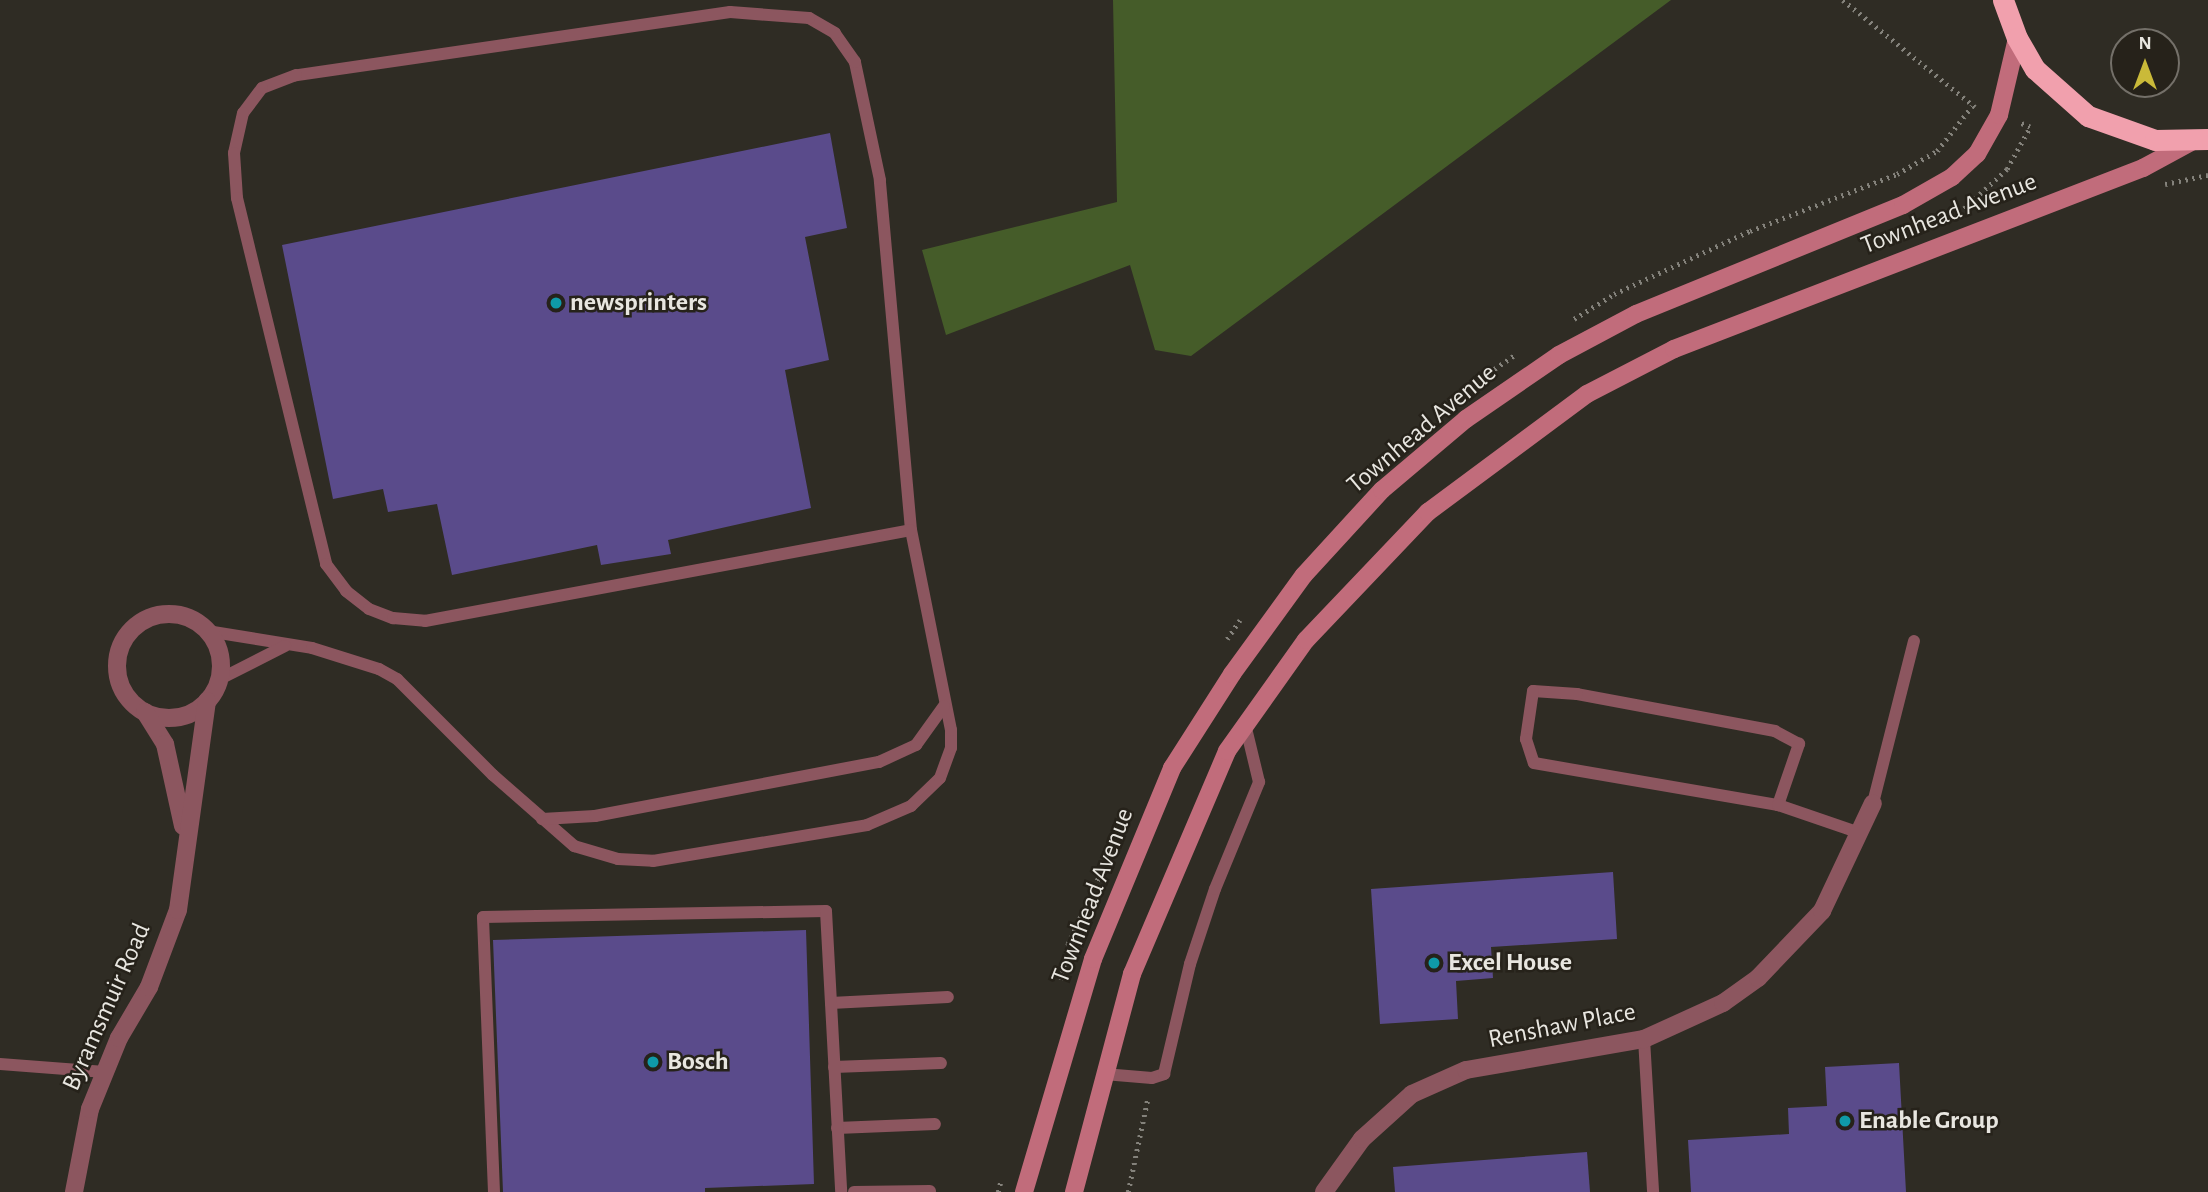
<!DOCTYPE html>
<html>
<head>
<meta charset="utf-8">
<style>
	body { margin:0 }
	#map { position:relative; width:2208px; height:1192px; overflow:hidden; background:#2f2c24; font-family:"Alegreya Sans",sans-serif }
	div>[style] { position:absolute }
	.green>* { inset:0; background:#455c29 }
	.building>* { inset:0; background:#5a4b8b }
	.path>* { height:4.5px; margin-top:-2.25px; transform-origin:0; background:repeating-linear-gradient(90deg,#84827b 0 2px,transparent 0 7px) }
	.lane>* { height:12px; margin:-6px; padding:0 6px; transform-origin:6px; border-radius:6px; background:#8c565f }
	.street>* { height:18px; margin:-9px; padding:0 9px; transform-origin:9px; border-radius:9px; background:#8c565f }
	.street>.ring { margin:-9px; padding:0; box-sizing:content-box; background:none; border:18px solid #8c565f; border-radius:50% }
	.secondary>* { height:18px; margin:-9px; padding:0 9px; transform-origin:9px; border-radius:9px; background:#c16c7b }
	.highway>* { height:21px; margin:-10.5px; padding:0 10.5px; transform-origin:10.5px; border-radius:10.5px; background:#f1a0ad }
	.dots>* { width:19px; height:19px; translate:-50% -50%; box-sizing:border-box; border:4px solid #26221a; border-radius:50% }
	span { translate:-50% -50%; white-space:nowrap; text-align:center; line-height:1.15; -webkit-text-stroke:5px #26221a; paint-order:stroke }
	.street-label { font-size:26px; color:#e8e6e0 }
	.poi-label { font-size:26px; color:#e8e6e0; font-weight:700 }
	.left { translate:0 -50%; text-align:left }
	.north { position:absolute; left:2110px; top:28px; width:70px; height:70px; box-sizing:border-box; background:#26221a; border:2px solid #747069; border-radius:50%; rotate:0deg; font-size:19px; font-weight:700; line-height:28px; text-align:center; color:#e8e6e0 }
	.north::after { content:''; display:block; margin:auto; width:24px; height:32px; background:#caba39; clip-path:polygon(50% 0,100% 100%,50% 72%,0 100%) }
</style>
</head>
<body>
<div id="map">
	<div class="green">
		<div style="clip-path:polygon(1113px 0,1671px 0,1191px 356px,1155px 350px,1130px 265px,946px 335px,922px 250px,1117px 202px)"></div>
	</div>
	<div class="building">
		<div style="clip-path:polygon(830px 133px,847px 228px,805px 237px,829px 360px,785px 370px,811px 508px,668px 540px,671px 554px,601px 565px,597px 545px,452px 575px,437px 504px,388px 512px,383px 489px,333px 499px,282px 245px)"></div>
		<div style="clip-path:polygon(1613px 872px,1617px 939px,1491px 947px,1493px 978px,1456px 981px,1458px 1019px,1380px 1024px,1371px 889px)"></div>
		<div style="clip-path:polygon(806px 930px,814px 1184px,705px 1188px,705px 1192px,503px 1192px,493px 940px)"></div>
		<div style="clip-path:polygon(1899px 1063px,1906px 1192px,1691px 1192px,1688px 1140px,1789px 1134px,1788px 1108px,1827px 1106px,1825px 1067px)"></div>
		<div style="clip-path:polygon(1587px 1152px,1590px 1192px,1395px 1192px,1393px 1167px)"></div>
	</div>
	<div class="path">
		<div style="left:1843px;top:0;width:170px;rotate:39deg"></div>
		<div style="left:2165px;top:184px;width:44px;rotate:-11.8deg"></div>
		<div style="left:1959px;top:213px;width:65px;rotate:-42.5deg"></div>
		<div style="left:2007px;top:169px;width:48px;rotate:-61.3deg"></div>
		<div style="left:2030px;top:127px;width:11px;rotate:-158deg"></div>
		<div style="left:1574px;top:319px;width:47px;rotate:-32deg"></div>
		<div style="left:1614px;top:294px;width:150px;rotate:-24.9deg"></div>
		<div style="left:1750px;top:231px;width:158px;rotate:-21.2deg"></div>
		<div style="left:1897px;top:174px;width:46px;rotate:-29.9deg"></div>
		<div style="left:1937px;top:151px;width:57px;rotate:-52.1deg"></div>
		<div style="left:1477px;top:381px;width:47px;rotate:-34.7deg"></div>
		<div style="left:1227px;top:639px;width:23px;rotate:-56deg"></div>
		<div style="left:1061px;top:980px;width:37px;rotate:-79deg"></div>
		<div style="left:1068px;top:944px;width:91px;rotate:-65.4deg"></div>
		<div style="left:998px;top:1192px;width:12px;rotate:-76deg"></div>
		<div style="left:1128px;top:1192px;width:97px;rotate:-78.1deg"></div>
	</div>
	<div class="lane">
		<div style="left:207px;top:631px;width:106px;rotate:9.2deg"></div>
		<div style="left:312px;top:648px;width:70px;rotate:17.4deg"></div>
		<div style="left:379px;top:669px;width:21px;rotate:29deg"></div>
		<div style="left:397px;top:679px;width:136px;rotate:45deg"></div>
		<div style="left:493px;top:775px;width:108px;rotate:41.2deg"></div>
		<div style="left:574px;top:846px;width:46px;rotate:16.5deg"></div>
		<div style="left:618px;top:859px;width:35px;rotate:3deg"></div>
		<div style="left:653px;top:861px;width:217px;rotate:-9.5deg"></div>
		<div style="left:867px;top:825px;width:48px;rotate:-23.4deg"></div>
		<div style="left:911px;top:806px;width:40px;rotate:-44deg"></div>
		<div style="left:940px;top:778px;width:32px;rotate:-70deg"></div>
		<div style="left:951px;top:748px;width:18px;rotate:-90deg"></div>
		<div style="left:951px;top:730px;width:204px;rotate:-101.3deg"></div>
		<div style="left:911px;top:530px;width:351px;rotate:-95.1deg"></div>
		<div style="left:880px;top:180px;width:121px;rotate:-102deg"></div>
		<div style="left:855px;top:62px;width:35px;rotate:-125deg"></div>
		<div style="left:835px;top:33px;width:30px;rotate:-150deg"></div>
		<div style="left:809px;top:18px;width:79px;rotate:-175.7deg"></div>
		<div style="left:730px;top:12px;width:439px;rotate:171.7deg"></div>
		<div style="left:296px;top:75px;width:36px;rotate:159deg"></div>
		<div style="left:262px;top:88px;width:31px;rotate:127deg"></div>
		<div style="left:243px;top:113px;width:41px;rotate:102.7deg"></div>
		<div style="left:234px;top:153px;width:45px;rotate:86.2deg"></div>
		<div style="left:237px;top:198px;width:377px;rotate:76.3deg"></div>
		<div style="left:326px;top:564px;width:34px;rotate:53deg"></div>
		<div style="left:346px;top:591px;width:29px;rotate:38deg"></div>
		<div style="left:369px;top:609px;width:26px;rotate:21deg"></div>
		<div style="left:393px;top:618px;width:32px;rotate:5deg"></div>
		<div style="left:425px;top:621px;width:494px;rotate:-10.6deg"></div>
		<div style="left:220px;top:679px;width:73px;rotate:-26.9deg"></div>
		<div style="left:1873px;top:803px;width:167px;rotate:-75.8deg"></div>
		<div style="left:1778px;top:805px;width:65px;rotate:-71deg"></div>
		<div style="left:1799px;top:744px;width:27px;rotate:-152deg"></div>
		<div style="left:1775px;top:731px;width:201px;rotate:-169.4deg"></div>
		<div style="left:1577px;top:694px;width:44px;rotate:-176.1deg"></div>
		<div style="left:1533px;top:691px;width:49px;rotate:98.3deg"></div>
		<div style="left:1526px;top:739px;width:25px;rotate:72deg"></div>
		<div style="left:1534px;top:763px;width:248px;rotate:9.8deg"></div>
		<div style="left:1778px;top:805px;width:87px;rotate:18.9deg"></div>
		<div style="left:542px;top:819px;width:53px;rotate:-3.2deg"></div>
		<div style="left:595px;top:816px;width:289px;rotate:-10.8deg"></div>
		<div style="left:879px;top:762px;width:41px;rotate:-24.7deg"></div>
		<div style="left:916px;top:745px;width:48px;rotate:-54.3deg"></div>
		<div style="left:831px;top:1003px;width:117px;rotate:-2.9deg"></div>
		<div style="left:1644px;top:1039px;width:153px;rotate:86.6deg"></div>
		<div style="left:0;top:1064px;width:105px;rotate:4.4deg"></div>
		<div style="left:834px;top:1067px;width:107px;rotate:-2.1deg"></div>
		<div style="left:1104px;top:1074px;width:48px;rotate:4.8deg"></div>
		<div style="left:1152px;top:1078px;width:13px;rotate:-18deg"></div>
		<div style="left:1164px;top:1074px;width:113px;rotate:-76.7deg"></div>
		<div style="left:1190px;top:964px;width:79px;rotate:-71.6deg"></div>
		<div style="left:1215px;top:889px;width:116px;rotate:-67.6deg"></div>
		<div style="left:1259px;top:782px;width:60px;rotate:-103.6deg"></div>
		<div style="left:837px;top:1128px;width:98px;rotate:-2.3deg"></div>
		<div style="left:494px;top:1192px;width:275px;rotate:-92.3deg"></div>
		<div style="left:483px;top:917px;width:343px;rotate:-1deg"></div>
		<div style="left:826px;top:911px;width:281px;rotate:86.9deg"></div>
		<div style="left:854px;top:1192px;width:76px;rotate:-0.8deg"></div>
	</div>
	<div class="street">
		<div class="ring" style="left:117px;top:614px;width:86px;height:86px"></div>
		<div style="left:145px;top:712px;width:38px;rotate:58deg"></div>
		<div style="left:165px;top:744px;width:84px;rotate:77.6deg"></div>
		<div style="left:74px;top:1192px;width:85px;rotate:-79.1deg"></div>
		<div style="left:90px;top:1109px;width:77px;rotate:-67.8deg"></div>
		<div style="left:119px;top:1038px;width:59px;rotate:-59.5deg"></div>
		<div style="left:149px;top:987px;width:82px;rotate:-69.4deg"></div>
		<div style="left:178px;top:910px;width:211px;rotate:-82.1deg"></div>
		<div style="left:1324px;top:1192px;width:65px;rotate:-54.4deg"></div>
		<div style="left:1362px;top:1139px;width:67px;rotate:-42deg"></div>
		<div style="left:1412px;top:1094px;width:59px;rotate:-24deg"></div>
		<div style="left:1466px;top:1070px;width:181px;rotate:-9.9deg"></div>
		<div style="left:1644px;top:1039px;width:87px;rotate:-24.5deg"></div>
		<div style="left:1723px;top:1003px;width:43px;rotate:-35.5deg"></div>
		<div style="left:1758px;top:978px;width:93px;rotate:-46.3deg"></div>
		<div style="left:1822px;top:911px;width:119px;rotate:-64.7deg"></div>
	</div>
	<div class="secondary">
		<div style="left:1024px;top:1192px;width:243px;rotate:-73.5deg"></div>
		<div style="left:1093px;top:959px;width:207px;rotate:-67.5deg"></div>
		<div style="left:1172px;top:768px;width:112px;rotate:-57.4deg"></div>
		<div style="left:1232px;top:674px;width:122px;rotate:-54deg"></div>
		<div style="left:1304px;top:575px;width:115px;rotate:-47.5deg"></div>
		<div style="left:1382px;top:490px;width:110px;rotate:-40.2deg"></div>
		<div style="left:1466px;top:419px;width:113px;rotate:-34.5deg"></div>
		<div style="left:1559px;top:355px;width:87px;rotate:-28deg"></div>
		<div style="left:1636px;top:314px;width:288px;rotate:-22.2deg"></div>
		<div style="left:1903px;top:205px;width:56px;rotate:-29.7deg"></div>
		<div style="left:1952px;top:177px;width:34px;rotate:-43deg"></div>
		<div style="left:1977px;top:154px;width:45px;rotate:-60.6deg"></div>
		<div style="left:1999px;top:115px;width:79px;rotate:-76.8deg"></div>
		<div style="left:1074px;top:1192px;width:226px;rotate:-75.1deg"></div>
		<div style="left:1132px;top:974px;width:242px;rotate:-66.9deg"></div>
		<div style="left:1227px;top:751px;width:136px;rotate:-54.6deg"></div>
		<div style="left:1306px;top:640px;width:177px;rotate:-46.4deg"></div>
		<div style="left:1428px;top:512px;width:198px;rotate:-36.6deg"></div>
		<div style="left:1587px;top:394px;width:98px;rotate:-27.3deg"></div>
		<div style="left:1674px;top:349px;width:503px;rotate:-21.1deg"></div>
		<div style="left:2143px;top:168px;width:55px;rotate:-28.4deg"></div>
	</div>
	<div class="highway">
		<div style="left:2003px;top:0;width:40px;rotate:69.8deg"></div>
		<div style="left:2017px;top:38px;width:36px;rotate:60deg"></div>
		<div style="left:2035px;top:69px;width:71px;rotate:41.6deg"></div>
		<div style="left:2088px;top:116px;width:71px;rotate:19.7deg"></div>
		<div style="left:2155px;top:140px;width:53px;rotate:-1.1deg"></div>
	</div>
	<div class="dots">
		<div style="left:556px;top:303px;background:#0f9aa8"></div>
		<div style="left:1434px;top:963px;background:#0f9aa8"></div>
		<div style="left:653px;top:1062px;background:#0f9aa8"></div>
		<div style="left:1845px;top:1121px;background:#0f9aa8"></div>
	</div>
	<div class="street-label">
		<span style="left:1949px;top:214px;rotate:-21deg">Townhead Avenue</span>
		<span style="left:1422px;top:429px;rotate:-40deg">Townhead Avenue</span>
		<span style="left:1093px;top:896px;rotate:-69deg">Townhead Avenue</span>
		<span style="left:107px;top:1007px;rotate:-66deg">Byramsmuir Road</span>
		<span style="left:1562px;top:1026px;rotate:-11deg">Renshaw Place</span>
	</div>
	<div class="poi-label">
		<span class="left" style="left:570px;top:303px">newsprinters</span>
		<span class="left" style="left:1448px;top:963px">Excel House</span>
		<span class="left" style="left:667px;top:1062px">Bosch</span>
		<span class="left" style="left:1859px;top:1121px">Enable Group</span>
	</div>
	<div class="north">N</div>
</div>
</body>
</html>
